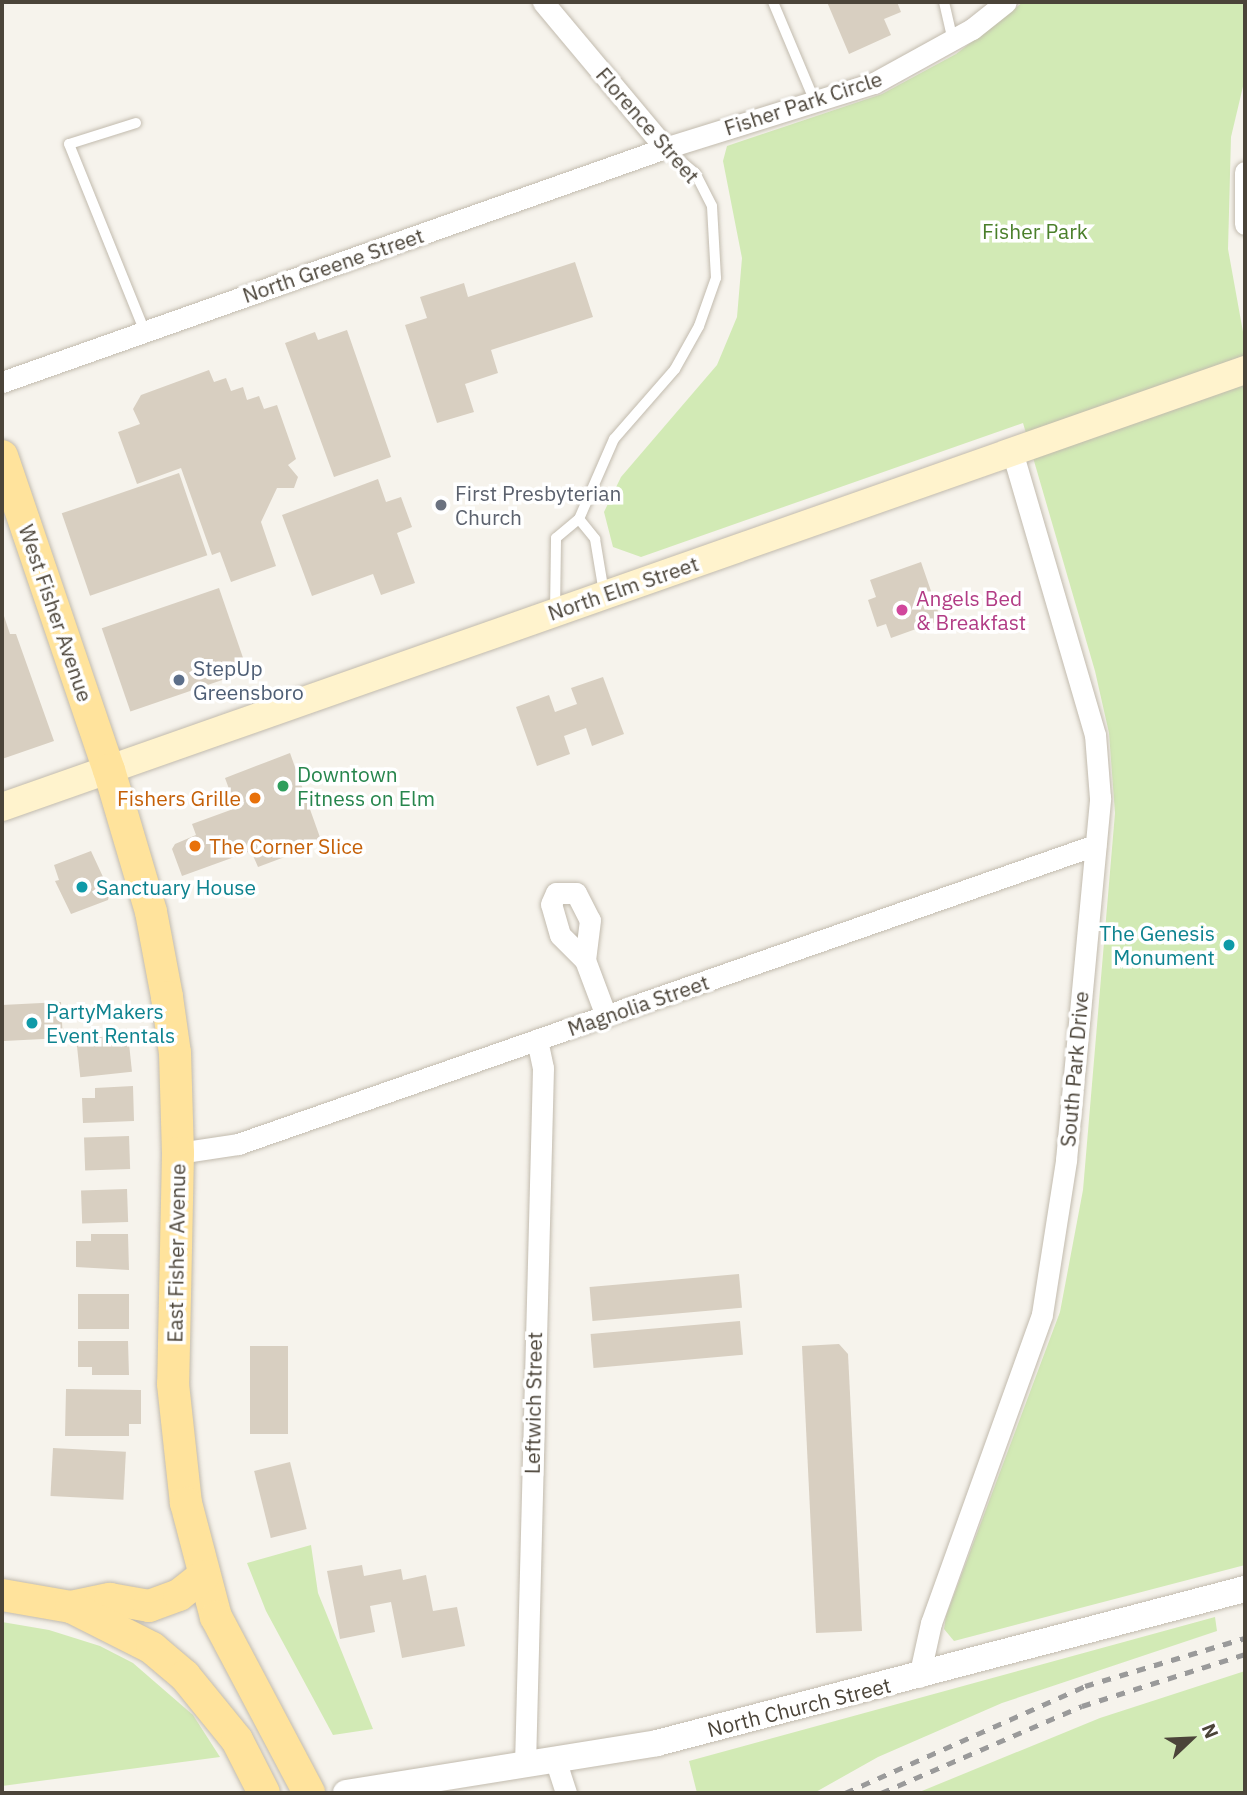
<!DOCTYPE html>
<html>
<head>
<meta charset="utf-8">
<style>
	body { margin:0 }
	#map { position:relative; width:1247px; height:1795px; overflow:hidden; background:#f6f3ec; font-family:"IBM Plex Sans",sans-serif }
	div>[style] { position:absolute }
	.green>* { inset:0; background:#d2eab5 }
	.building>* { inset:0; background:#d8cfc1; transform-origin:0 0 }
	.roads { filter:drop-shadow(0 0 2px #c2bbae) drop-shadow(0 0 2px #c2bbae) }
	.service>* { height:10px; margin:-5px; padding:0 5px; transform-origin:5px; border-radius:5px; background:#fff }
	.minor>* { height:21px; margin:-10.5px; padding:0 10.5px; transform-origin:10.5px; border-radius:10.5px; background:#fff }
	.tertiary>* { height:26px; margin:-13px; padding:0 13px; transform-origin:13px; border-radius:13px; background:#fff }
	.secondary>* { height:28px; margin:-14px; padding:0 14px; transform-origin:14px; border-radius:14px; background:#fff3cd }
	.primary>* { height:32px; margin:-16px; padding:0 16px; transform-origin:16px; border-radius:16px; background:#ffe39c }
	.rail>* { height:5px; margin-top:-2.5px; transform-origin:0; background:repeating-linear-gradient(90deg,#9a9a9a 0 9px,transparent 0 18px) }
	.dots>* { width:19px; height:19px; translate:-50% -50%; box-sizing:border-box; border:4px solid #fff; border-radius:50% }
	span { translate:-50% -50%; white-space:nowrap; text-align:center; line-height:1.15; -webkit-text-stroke:7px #fff; paint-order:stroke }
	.street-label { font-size:21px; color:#4b4439 }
	.park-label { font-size:21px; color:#4a7f2a }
	.worship-label { font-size:21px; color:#5b616d }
	.left { translate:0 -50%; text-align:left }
	.hotel-label { font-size:21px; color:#b23c85 }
	.service-label { font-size:21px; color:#4e5e75 }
	.leisure-label { font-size:21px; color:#27864d }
	.food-label { font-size:21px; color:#c56008 }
	.right { translate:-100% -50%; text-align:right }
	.culture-label { font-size:21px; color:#0d838f }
	.frame { position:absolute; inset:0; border:4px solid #4b4439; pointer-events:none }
	.north { position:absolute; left:1156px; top:1704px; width:70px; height:70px; -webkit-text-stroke:5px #fff; paint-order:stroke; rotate:67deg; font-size:19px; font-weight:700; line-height:28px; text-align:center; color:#4b4439 }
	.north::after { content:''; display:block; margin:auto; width:24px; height:32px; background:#4b4439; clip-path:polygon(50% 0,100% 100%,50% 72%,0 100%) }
</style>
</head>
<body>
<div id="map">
	<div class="green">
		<div style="clip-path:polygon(1023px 2px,1245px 2px,1245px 78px,1231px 137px,1228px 249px,1245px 343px,1245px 1565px,954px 1641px,944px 1629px,946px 1616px,1060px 1312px,1083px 1190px,1115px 813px,1109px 733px,1095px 671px,1023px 423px,641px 557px,613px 547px,604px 512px,621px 477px,717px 365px,737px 317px,742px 258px,723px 161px,727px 146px,882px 94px,956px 54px)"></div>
		<div style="clip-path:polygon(311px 1545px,318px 1593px,373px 1729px,333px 1735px,266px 1611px,247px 1563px)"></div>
		<div style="clip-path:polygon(1215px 1617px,1217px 1631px,1002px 1703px,878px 1757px,814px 1793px,697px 1793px,689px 1761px)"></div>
		<div style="clip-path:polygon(2px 1622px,49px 1630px,100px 1646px,133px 1663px,193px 1715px,220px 1757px,2px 1786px)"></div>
		<div style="clip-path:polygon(1245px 1671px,1245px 1793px,917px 1793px,1100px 1718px)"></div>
	</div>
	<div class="building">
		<div style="clip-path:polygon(827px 2px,897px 2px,901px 12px,884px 19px,891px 35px,849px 54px)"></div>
		<div style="clip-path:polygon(575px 262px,593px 317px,491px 350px,498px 373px,465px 384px,474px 412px,437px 423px,405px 325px,427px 318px,420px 297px,464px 283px,468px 297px)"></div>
		<div style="clip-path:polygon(347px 330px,391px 457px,334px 477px,285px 343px,315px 332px,318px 340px)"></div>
		<div style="clip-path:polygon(209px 370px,214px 382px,226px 378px,231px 391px,243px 387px,247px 400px,259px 396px,264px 409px,277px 405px,296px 459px,288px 465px,298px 477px,294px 488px,277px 488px,261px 522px,276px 566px,231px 582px,220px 552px,212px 555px,181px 468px,137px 484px,118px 432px,140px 424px,133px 409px,141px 395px)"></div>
		<div style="left:179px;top:473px;width:87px;height:124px;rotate:71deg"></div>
		<div style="clip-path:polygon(378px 479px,386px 502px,401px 497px,412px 527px,397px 533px,415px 583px,381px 595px,373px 574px,312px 596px,282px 515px)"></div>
		<div style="clip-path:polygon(921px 562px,941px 620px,891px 638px,886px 624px,877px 627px,868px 600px,876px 597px,870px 580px)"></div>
		<div style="left:219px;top:588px;width:88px;height:124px;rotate:71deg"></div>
		<div style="clip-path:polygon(2px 610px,10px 634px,16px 634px,54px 741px,2px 759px)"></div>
		<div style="clip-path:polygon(603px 677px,624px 734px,592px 746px,586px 728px,564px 736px,570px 754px,537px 766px,516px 707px,549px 695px,555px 712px,577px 704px,571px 688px)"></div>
		<div style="clip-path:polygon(290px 753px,322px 843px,258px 867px,251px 851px,182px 876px,172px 849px,175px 844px,196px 835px,192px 824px,236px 808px,225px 778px)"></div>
		<div style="clip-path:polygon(91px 851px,110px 892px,108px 900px,71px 914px,55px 881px,59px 880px,54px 865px)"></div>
		<div style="left:61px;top:1002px;width:36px;height:59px;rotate:87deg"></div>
		<div style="left:128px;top:1034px;width:38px;height:52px;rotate:84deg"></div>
		<div style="clip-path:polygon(133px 1086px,134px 1121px,83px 1123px,82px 1098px,95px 1098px,95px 1088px)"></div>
		<div style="left:129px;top:1136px;width:33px;height:45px;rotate:88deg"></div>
		<div style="left:127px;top:1189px;width:33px;height:46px;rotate:88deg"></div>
		<div style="clip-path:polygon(91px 1234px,128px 1234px,129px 1270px,76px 1267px,76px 1241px,91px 1241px)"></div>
		<div style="left:739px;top:1274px;width:34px;height:150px;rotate:85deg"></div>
		<div style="left:129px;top:1294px;width:35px;height:51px;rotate:90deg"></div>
		<div style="left:740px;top:1321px;width:34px;height:150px;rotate:85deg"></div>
		<div style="clip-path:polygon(78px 1341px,128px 1341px,129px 1375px,92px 1375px,92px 1367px,78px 1367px)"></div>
		<div style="clip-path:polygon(839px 1344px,848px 1354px,862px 1631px,816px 1633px,802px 1346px)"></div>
		<div style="left:250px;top:1346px;width:38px;height:88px"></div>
		<div style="clip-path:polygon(66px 1389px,141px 1390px,141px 1424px,129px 1424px,129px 1436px,65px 1436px)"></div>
		<div style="left:53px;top:1448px;width:73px;height:48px;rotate:3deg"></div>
		<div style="left:290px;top:1462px;width:69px;height:37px;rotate:76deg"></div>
		<div style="clip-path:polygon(362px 1565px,364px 1576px,401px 1569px,403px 1580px,426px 1575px,433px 1611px,457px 1607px,465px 1646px,402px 1658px,391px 1602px,370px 1606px,375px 1632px,340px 1639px,327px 1571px)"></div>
	</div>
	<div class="roads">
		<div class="service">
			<div style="left:773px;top:2px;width:108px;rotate:67.2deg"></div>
			<div style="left:944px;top:2px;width:39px;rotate:77deg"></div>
			<div style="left:136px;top:123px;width:70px;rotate:162.6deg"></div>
			<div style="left:69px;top:144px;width:203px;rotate:68deg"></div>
			<div style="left:579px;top:519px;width:26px;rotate:51deg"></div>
			<div style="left:595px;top:539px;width:55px;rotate:80.5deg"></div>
			<div style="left:555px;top:612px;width:74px;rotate:-89.2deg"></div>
			<div style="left:556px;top:538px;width:30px;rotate:-40deg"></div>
			<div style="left:579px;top:519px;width:87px;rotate:-66.4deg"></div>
			<div style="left:614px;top:439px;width:93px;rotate:-48.9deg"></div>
			<div style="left:675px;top:369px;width:49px;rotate:-60.8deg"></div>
			<div style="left:699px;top:326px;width:51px;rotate:-70.5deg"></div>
			<div style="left:716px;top:278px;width:72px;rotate:-93.2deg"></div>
			<div style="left:712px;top:206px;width:37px;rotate:-117deg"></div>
			<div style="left:695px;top:173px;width:39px;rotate:-140deg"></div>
		</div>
		<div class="minor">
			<div style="left:543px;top:2px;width:190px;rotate:50.1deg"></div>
			<div style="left:1245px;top:172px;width:52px;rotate:90deg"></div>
			<div style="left:2px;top:382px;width:703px;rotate:-19.44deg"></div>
			<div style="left:665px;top:148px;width:219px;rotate:-17.3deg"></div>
			<div style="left:874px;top:83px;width:112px;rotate:-28.9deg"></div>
			<div style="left:972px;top:29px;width:43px;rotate:-38.5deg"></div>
			<div style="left:585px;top:960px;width:35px;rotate:-135deg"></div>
			<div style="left:560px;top:935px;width:32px;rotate:-106deg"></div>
			<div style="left:551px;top:904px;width:12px;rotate:-66deg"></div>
			<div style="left:556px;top:893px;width:20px"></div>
			<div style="left:576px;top:893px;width:30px;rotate:63deg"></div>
			<div style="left:590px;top:920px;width:40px;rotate:97.1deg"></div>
			<div style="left:585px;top:960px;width:60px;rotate:69.4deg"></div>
			<div style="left:178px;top:1153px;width:61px;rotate:-8.5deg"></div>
			<div style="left:238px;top:1144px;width:908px;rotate:-19.23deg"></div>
			<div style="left:919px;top:1677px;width:55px;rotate:-77.5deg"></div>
			<div style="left:931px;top:1623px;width:328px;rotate:-70.2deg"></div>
			<div style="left:1042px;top:1314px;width:156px;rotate:-81.1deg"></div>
			<div style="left:1066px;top:1160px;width:364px;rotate:-84.6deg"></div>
			<div style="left:1100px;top:798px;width:63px;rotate:-94.5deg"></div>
			<div style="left:1095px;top:735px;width:295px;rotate:-106.3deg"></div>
			<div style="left:556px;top:1762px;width:33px;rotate:72deg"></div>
			<div style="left:525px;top:1765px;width:697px;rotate:-88.52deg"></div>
			<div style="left:543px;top:1068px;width:29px;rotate:-102deg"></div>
		</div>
		<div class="tertiary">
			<div style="left:346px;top:1793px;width:315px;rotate:-9.1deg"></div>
			<div style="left:657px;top:1743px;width:608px;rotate:-14.68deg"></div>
		</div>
		<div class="secondary">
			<div style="left:2px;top:807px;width:1318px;rotate:-19.37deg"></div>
		</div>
		<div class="primary">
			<div style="left:2px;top:456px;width:332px;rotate:71.2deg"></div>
			<div style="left:109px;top:770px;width:148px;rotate:73.5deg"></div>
			<div style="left:151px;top:912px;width:86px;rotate:79.3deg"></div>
			<div style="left:167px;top:997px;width:57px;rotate:81.9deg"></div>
			<div style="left:175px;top:1053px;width:100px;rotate:88.3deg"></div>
			<div style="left:178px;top:1153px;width:231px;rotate:91.2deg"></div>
			<div style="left:173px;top:1384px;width:120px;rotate:83.8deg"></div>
			<div style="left:186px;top:1503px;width:118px;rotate:75.3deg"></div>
			<div style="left:216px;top:1617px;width:199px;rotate:62.1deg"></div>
			<div style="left:2px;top:1595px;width:70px;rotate:9.9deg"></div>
			<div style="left:71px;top:1607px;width:40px;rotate:-12deg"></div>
			<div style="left:110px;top:1599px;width:40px;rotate:10deg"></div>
			<div style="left:149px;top:1606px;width:32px;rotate:-20deg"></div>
			<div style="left:179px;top:1595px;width:31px;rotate:-38deg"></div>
			<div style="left:71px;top:1607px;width:91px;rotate:26.8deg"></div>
			<div style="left:152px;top:1648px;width:43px;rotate:40.3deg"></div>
			<div style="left:185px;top:1676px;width:82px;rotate:50.9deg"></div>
			<div style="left:237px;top:1740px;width:59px;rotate:63deg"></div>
		</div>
	</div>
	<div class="rail">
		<div style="left:845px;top:1793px;width:263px;rotate:-24deg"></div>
		<div style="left:1085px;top:1686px;width:167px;rotate:-16.7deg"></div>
		<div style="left:881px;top:1793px;width:219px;rotate:-23.4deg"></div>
		<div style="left:1082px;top:1706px;width:171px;rotate:-17.7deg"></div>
	</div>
	<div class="dots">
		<div style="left:441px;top:505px;background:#6b7280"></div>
		<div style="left:902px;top:610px;background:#d1479c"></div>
		<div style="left:179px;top:680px;background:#5c6f8a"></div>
		<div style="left:283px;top:786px;background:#2e9e5b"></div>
		<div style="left:255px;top:798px;background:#e8710a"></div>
		<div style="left:195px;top:846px;background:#e8710a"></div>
		<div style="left:82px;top:887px;background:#0f9aa8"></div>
		<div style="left:1229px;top:945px;background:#0f9aa8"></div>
		<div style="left:32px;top:1023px;background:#0f9aa8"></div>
	</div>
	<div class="street-label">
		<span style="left:803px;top:103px;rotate:-18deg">Fisher Park Circle</span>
		<span style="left:648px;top:125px;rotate:49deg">Florence Street</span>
		<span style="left:333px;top:265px;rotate:-19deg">North Greene Street</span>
		<span style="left:623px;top:588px;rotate:-19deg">North Elm Street</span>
		<span style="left:56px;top:613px;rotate:71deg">West Fisher Avenue</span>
		<span style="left:638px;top:1005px;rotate:-19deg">Magnolia Street</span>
		<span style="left:1074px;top:1069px;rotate:-85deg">South Park Drive</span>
		<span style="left:176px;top:1253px;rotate:-89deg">East Fisher Avenue</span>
		<span style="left:533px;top:1403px;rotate:-89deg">Leftwich Street</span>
		<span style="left:799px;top:1707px;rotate:-14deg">North Church Street</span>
	</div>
	<div class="park-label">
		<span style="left:1035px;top:231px">Fisher Park</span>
	</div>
	<div class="worship-label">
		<span class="left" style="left:455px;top:505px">First Presbyterian<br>Church</span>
	</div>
	<div class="hotel-label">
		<span class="left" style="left:916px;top:610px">Angels Bed<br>&amp; Breakfast</span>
	</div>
	<div class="service-label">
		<span class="left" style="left:193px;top:680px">StepUp<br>Greensboro</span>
	</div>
	<div class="leisure-label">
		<span class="left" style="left:297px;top:786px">Downtown<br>Fitness on Elm</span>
	</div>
	<div class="food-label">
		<span class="right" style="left:241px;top:798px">Fishers Grille</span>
		<span class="left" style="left:209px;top:846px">The Corner Slice</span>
	</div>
	<div class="culture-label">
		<span class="left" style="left:96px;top:887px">Sanctuary House</span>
		<span class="right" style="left:1215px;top:945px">The Genesis<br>Monument</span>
		<span class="left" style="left:46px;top:1023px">PartyMakers<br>Event Rentals</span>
	</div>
	<div class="frame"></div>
	<div class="north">N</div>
</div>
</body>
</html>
